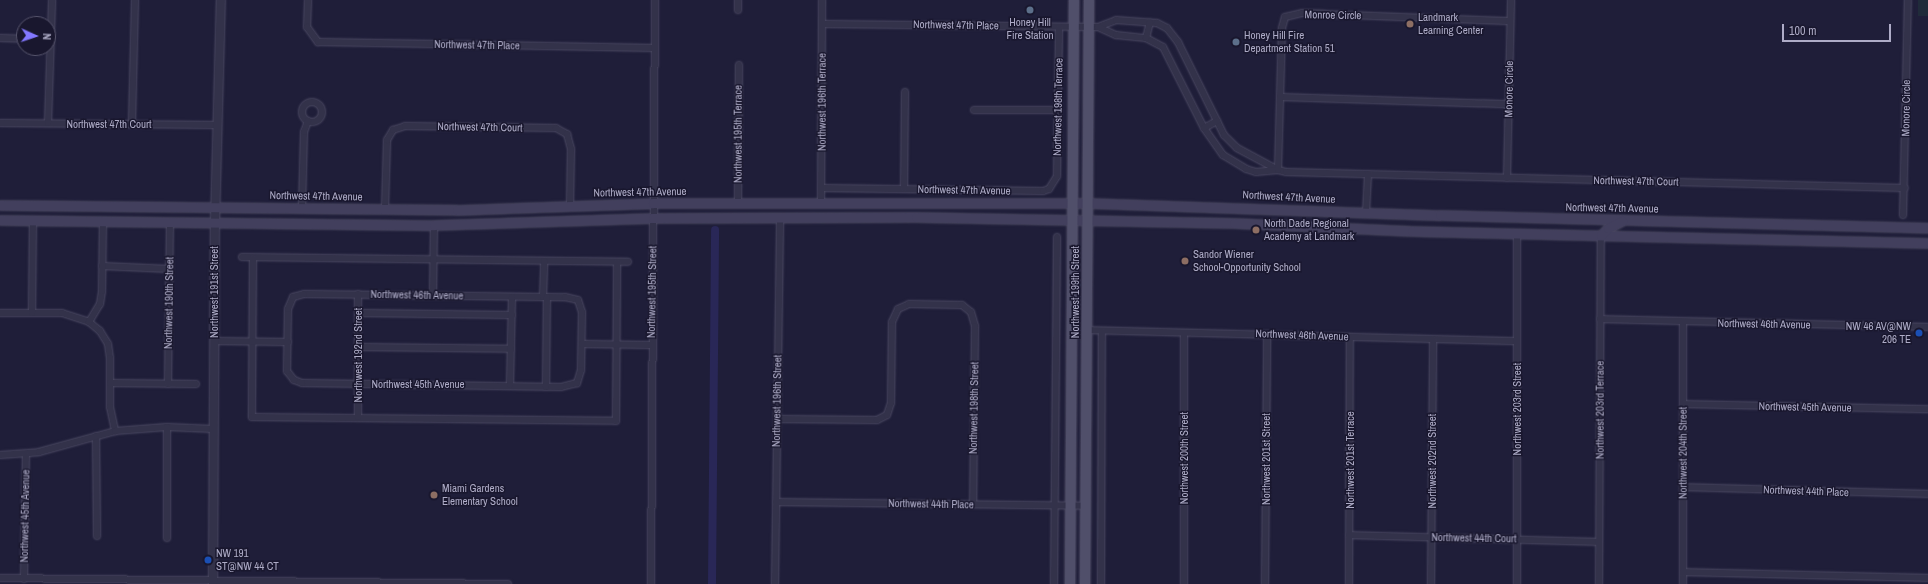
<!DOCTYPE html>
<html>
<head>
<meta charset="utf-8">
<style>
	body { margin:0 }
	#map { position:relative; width:1928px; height:584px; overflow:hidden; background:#1f1e39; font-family:"Archivo Narrow",sans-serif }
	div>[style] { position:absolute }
	.green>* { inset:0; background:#202b3a; transform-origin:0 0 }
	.canal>* { height:8px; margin:-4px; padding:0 4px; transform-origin:4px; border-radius:4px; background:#292757 }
	.roads { filter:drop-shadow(0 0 1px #4b4962) drop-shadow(0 0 1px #4b4962) }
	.minor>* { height:6px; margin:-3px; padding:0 3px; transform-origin:3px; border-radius:3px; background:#33324a }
	.minor>.ring { margin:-3px; padding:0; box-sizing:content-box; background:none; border:6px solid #33324a; border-radius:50% }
	.tertiary>* { height:8px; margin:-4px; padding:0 4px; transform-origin:4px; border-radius:4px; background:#33324a }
	.secondary>* { height:9px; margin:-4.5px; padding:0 4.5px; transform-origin:4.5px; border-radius:4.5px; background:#423f5d }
	.primary>* { height:10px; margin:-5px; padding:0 5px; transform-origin:5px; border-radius:5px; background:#504f6a }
	.dots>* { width:11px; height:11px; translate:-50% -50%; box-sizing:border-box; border:2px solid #19172e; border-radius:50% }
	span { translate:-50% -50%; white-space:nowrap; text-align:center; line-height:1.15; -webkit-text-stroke:3px #19172e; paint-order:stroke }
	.street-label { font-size:11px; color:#aeacc7 }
	.poi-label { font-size:11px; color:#aeacc7 }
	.left { translate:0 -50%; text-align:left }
	.right { translate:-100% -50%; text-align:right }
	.north { position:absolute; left:16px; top:16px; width:40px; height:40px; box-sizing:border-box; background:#19172e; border:1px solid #55536b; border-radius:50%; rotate:93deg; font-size:11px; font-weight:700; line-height:16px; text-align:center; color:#aeacc7 }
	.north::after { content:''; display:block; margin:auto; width:14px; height:18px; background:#8378ff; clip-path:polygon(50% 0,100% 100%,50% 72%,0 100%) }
	.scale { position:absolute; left:1782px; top:24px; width:109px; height:18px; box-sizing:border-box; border:2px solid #aeacc7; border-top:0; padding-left:5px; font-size:12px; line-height:14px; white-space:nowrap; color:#aeacc7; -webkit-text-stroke:3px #19172e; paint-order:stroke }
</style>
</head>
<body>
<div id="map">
	<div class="green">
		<div style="left:1918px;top:0;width:10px;height:16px"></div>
	</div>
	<div class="canal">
		<div style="left:712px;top:584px;width:354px;rotate:-89.5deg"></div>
	</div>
	<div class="roads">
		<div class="minor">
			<div style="left:308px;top:0;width:27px;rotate:92deg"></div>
			<div style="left:307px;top:27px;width:19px;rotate:54deg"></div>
			<div style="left:318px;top:42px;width:337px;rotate:1deg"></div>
			<div style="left:738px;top:10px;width:10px;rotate:-90deg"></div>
			<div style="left:822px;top:24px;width:276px;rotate:0.6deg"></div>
			<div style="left:1098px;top:27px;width:19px;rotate:-21deg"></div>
			<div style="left:1116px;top:20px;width:41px;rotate:4.2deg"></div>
			<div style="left:1157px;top:23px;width:11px;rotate:27deg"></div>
			<div style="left:1167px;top:28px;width:18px;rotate:52deg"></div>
			<div style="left:1178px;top:42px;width:104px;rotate:63.7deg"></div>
			<div style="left:1224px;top:135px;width:18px;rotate:45deg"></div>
			<div style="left:1237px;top:148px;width:47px;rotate:28.2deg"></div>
			<div style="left:1278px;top:170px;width:8px;rotate:14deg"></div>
			<div style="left:1286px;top:172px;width:619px;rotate:1.48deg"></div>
			<div style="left:1098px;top:27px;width:20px;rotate:24deg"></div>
			<div style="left:1116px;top:35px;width:30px;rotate:6deg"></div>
			<div style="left:1146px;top:38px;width:19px;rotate:28deg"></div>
			<div style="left:1163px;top:47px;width:91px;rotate:63.2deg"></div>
			<div style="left:1204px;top:128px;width:33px;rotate:55deg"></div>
			<div style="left:1223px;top:155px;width:27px;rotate:31deg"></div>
			<div style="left:1246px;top:169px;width:10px;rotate:17deg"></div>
			<div style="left:1256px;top:172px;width:22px;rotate:-5deg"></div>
			<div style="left:0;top:38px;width:24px;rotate:2deg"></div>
			<div style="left:1146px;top:38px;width:16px;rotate:-76deg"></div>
			<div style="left:1280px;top:97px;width:228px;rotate:1.8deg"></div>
			<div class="ring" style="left:302px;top:102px;width:14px;height:14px"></div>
			<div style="left:974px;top:110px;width:84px"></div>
			<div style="left:0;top:123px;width:218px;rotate:0.5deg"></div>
			<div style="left:48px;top:123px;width:123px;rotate:-88.1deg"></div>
			<div style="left:132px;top:123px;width:123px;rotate:-88.6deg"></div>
			<div style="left:1204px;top:128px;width:15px;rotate:-28deg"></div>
			<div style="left:1278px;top:170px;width:142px;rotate:-88.4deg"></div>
			<div style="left:1282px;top:28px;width:11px;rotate:-75deg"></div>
			<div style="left:1285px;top:17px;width:17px;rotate:-13deg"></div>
			<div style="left:1302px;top:13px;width:23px;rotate:2deg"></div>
			<div style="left:1325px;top:14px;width:185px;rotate:2.2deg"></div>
			<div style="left:1507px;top:178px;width:178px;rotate:-88.7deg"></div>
			<div style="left:821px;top:188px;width:222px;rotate:0.8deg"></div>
			<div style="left:1043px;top:191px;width:6px;rotate:-18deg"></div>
			<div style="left:1049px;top:189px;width:15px;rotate:-58deg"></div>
			<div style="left:1057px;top:176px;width:149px;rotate:-89.2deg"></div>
			<div style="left:904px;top:189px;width:97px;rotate:-89.4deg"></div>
			<div style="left:738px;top:203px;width:138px;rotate:-89.6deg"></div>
			<div style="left:821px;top:203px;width:203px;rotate:-89.7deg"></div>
			<div style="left:302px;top:208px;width:76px;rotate:-88.5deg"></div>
			<div style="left:304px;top:132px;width:12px;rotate:-70deg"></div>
			<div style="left:385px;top:209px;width:69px;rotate:-88.3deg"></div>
			<div style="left:387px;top:140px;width:12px;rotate:-59deg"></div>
			<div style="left:393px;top:130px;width:13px;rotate:-18deg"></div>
			<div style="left:405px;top:126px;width:151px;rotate:0.8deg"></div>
			<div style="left:556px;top:128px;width:13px;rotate:29deg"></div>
			<div style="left:567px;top:134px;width:16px;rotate:75deg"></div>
			<div style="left:571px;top:149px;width:57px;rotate:91deg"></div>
			<div style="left:1366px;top:213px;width:39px;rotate:-87deg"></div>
			<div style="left:1903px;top:215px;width:215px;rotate:-88.7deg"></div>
			<div style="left:242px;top:257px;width:386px;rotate:0.7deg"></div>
			<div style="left:253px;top:258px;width:159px;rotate:90.4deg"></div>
			<div style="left:252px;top:417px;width:364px;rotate:0.6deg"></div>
			<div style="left:616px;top:421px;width:159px;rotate:-89.6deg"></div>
			<div style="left:102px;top:266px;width:68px;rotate:2.5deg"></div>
			<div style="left:304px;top:294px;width:261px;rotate:0.7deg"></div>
			<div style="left:565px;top:297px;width:13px;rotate:13deg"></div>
			<div style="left:578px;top:300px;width:13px;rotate:72deg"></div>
			<div style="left:582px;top:312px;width:58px;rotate:91deg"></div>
			<div style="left:581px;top:370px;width:14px;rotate:107deg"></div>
			<div style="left:577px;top:383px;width:16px;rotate:166deg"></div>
			<div style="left:561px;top:387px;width:259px;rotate:-179.1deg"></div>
			<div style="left:302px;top:383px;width:9px;rotate:-159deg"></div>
			<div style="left:294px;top:380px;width:11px;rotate:-128deg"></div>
			<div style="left:287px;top:371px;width:62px;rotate:-89.1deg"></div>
			<div style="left:288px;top:309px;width:13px;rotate:-67deg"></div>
			<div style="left:293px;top:297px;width:11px;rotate:-15deg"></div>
			<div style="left:433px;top:295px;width:70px;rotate:-89.2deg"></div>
			<div style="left:543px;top:297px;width:36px;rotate:-88deg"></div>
			<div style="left:0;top:313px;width:62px"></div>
			<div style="left:62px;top:313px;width:28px;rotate:18deg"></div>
			<div style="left:89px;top:322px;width:14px;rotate:39deg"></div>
			<div style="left:100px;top:331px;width:15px;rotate:58deg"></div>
			<div style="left:108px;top:344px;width:14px;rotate:82deg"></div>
			<div style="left:110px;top:358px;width:49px;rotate:90deg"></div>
			<div style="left:110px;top:407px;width:25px;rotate:78deg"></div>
			<div style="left:32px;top:313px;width:92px;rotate:-89.4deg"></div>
			<div style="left:358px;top:313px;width:154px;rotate:0.7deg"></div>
			<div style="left:1600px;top:319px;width:328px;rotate:1.4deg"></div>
			<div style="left:89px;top:322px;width:21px;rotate:-59deg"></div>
			<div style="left:100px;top:304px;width:13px;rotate:-81deg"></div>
			<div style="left:102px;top:291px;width:69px;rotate:-89.2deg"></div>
			<div style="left:1683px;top:322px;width:262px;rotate:90deg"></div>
			<div style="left:1087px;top:330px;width:430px;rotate:1.5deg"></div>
			<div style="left:214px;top:341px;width:74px;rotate:0.8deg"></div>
			<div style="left:582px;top:344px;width:70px;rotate:0.8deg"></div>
			<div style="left:358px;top:347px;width:153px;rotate:0.7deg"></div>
			<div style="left:110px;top:383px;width:86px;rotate:0.7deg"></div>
			<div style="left:168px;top:384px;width:162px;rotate:-89.3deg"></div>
			<div style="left:510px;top:385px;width:88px;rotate:-88.7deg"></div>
			<div style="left:546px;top:387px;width:90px;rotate:-89.4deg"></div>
			<div style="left:1683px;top:404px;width:245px;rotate:1.2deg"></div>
			<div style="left:358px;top:417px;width:123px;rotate:-90deg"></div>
			<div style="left:777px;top:419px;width:100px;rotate:0.6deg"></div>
			<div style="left:877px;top:420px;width:11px;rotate:-27deg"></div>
			<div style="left:887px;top:415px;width:13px;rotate:-72deg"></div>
			<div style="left:891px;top:403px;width:81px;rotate:-89.3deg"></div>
			<div style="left:892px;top:322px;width:14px;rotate:-65deg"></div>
			<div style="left:898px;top:309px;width:12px;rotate:-24deg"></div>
			<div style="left:909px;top:304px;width:53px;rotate:1.1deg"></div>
			<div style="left:962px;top:305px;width:11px;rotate:38deg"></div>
			<div style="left:971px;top:312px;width:15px;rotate:74deg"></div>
			<div style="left:975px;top:326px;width:178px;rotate:90.6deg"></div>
			<div style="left:96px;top:436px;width:100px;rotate:89.4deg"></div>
			<div style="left:0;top:455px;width:39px;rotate:-4deg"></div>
			<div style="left:39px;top:452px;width:79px;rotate:-15.4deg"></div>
			<div style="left:115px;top:431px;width:52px;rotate:-4.4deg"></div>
			<div style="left:167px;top:427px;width:47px;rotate:2.4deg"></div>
			<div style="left:1683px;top:487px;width:245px;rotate:1.6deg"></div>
			<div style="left:776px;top:502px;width:310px;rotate:0.7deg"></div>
			<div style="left:1349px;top:535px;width:250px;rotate:1.6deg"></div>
			<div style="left:167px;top:538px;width:111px;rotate:-90deg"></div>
			<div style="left:1683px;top:572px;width:245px;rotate:1.4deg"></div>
			<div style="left:0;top:578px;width:508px;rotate:0.68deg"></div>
			<div style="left:24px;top:579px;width:125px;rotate:-89.1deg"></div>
			<div style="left:651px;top:584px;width:584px;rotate:-89.61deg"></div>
			<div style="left:775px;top:584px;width:365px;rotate:-89.2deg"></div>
			<div style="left:1054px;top:584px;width:347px;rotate:-89.5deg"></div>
			<div style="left:1101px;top:584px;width:253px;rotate:-89.8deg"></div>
			<div style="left:1184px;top:584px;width:251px;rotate:-90deg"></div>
			<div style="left:1265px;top:584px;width:250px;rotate:-89.5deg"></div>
			<div style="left:1349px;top:584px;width:247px;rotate:-89.8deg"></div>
			<div style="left:1431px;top:584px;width:245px;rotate:-89.5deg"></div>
			<div style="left:1517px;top:584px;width:351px;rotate:-90deg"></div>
			<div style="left:1599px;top:584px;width:349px;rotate:-89.7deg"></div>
		</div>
		<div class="tertiary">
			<div style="left:213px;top:584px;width:361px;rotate:-89.7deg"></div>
			<div style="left:215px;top:223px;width:223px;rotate:-88.5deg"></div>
		</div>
		<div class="secondary">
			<div style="left:0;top:205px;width:457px;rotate:0.6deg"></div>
			<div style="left:457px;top:210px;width:196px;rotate:-2deg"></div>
			<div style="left:653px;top:203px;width:435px"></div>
			<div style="left:1088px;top:203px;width:352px;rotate:2deg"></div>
			<div style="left:1440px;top:215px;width:488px;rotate:1.5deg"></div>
			<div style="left:0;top:220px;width:434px;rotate:0.7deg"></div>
			<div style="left:434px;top:225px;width:219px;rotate:-1.8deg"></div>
			<div style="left:653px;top:218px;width:263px;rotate:-0.2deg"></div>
			<div style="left:916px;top:217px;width:318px;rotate:1.1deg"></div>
			<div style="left:1234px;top:223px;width:178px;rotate:2.6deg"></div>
			<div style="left:1412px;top:231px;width:516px;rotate:1.33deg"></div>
			<div style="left:1601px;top:235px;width:10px;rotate:-45deg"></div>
			<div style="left:1608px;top:228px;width:16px;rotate:-27deg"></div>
		</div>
		<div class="primary">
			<div style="left:1070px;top:584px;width:584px;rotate:-89.61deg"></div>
			<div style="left:1085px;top:584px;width:584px;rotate:-89.61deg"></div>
		</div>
	</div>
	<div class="dots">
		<div style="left:1030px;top:10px;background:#5c6f8a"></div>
		<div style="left:1410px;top:24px;background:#8d6e63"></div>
		<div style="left:1236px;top:42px;background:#5c6f8a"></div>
		<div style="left:1256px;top:230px;background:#8d6e63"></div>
		<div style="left:1185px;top:261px;background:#8d6e63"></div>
		<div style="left:1919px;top:333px;background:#1a4fb4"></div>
		<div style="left:434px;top:495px;background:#8d6e63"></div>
		<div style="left:208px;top:560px;background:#1a4fb4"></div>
	</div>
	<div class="street-label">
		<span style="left:1333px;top:15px;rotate:1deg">Monroe Circle</span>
		<span style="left:956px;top:25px;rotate:1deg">Northwest 47th Place</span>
		<span style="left:477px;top:45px;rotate:1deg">Northwest 47th Place</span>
		<span style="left:1509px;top:89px;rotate:-89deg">Monore Circle</span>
		<span style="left:822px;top:102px;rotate:-90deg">Northwest 196th Terrace</span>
		<span style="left:1058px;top:107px;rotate:-89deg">Northwest 198th Terrace</span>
		<span style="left:1906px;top:108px;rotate:-89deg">Monore Circle</span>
		<span style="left:109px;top:124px">Northwest 47th Court</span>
		<span style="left:480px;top:127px;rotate:1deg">Northwest 47th Court</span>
		<span style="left:738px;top:134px;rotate:-90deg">Northwest 195th Terrace</span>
		<span style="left:1636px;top:181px;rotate:1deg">Northwest 47th Court</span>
		<span style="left:964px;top:190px;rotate:1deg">Northwest 47th Avenue</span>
		<span style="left:640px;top:192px;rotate:-1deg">Northwest 47th Avenue</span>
		<span style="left:316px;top:196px;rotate:1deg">Northwest 47th Avenue</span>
		<span style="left:1289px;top:197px;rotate:3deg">Northwest 47th Avenue</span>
		<span style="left:1612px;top:208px;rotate:1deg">Northwest 47th Avenue</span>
		<span style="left:214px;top:292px;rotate:-90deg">Northwest 191st Street</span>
		<span style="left:652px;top:292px;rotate:-89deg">Northwest 195th Street</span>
		<span style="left:1075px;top:292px;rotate:-90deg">Northwest 199th Street</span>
		<span style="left:417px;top:295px;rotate:1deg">Northwest 46th Avenue</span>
		<span style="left:169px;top:303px;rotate:-89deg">Northwest 190th Street</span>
		<span style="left:1764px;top:324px;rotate:1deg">Northwest 46th Avenue</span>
		<span style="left:1302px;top:335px;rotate:2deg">Northwest 46th Avenue</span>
		<span style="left:358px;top:355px;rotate:-90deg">Northwest 192nd Street</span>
		<span style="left:418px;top:384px">Northwest 45th Avenue</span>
		<span style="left:777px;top:401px;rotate:-89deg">Northwest 196th Street</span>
		<span style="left:1805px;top:407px;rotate:1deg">Northwest 45th Avenue</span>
		<span style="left:974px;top:408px;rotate:-89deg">Northwest 198th Street</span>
		<span style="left:1517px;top:409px;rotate:-90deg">Northwest 203rd Street</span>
		<span style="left:1600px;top:410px;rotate:-90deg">Northwest 203rd Terrace</span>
		<span style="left:1683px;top:453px;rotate:-90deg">Northwest 204th Street</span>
		<span style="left:1184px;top:458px;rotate:-90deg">Northwest 200th Street</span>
		<span style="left:1266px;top:459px;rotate:-90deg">Northwest 201st Street</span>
		<span style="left:1350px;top:460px;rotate:-90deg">Northwest 201st Terrace</span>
		<span style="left:1432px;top:461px;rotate:-90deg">Northwest 202nd Street</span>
		<span style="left:1806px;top:491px;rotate:2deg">Northwest 44th Place</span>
		<span style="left:931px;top:504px;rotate:1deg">Northwest 44th Place</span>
		<span style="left:25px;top:516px;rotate:-89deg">Northwest 45th Avenue</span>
		<span style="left:1474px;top:538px;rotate:1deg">Northwest 44th Court</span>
	</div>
	<div class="poi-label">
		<span class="left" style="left:1418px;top:24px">Landmark<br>Learning Center</span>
		<span style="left:1030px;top:29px">Honey Hill<br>Fire Station</span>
		<span class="left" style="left:1244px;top:42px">Honey Hill Fire<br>Department Station 51</span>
		<span class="left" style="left:1264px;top:230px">North Dade Regional<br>Academy at Landmark</span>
		<span class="left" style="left:1193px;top:261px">Sandor Wiener<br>School-Opportunity School</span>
		<span class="right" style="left:1911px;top:333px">NW 46 AV@NW<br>206 TE</span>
		<span class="left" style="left:442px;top:495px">Miami Gardens<br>Elementary School</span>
		<span class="left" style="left:216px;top:560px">NW 191<br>ST@NW 44 CT</span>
	</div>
	<div class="north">N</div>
	<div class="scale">100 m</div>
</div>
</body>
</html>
